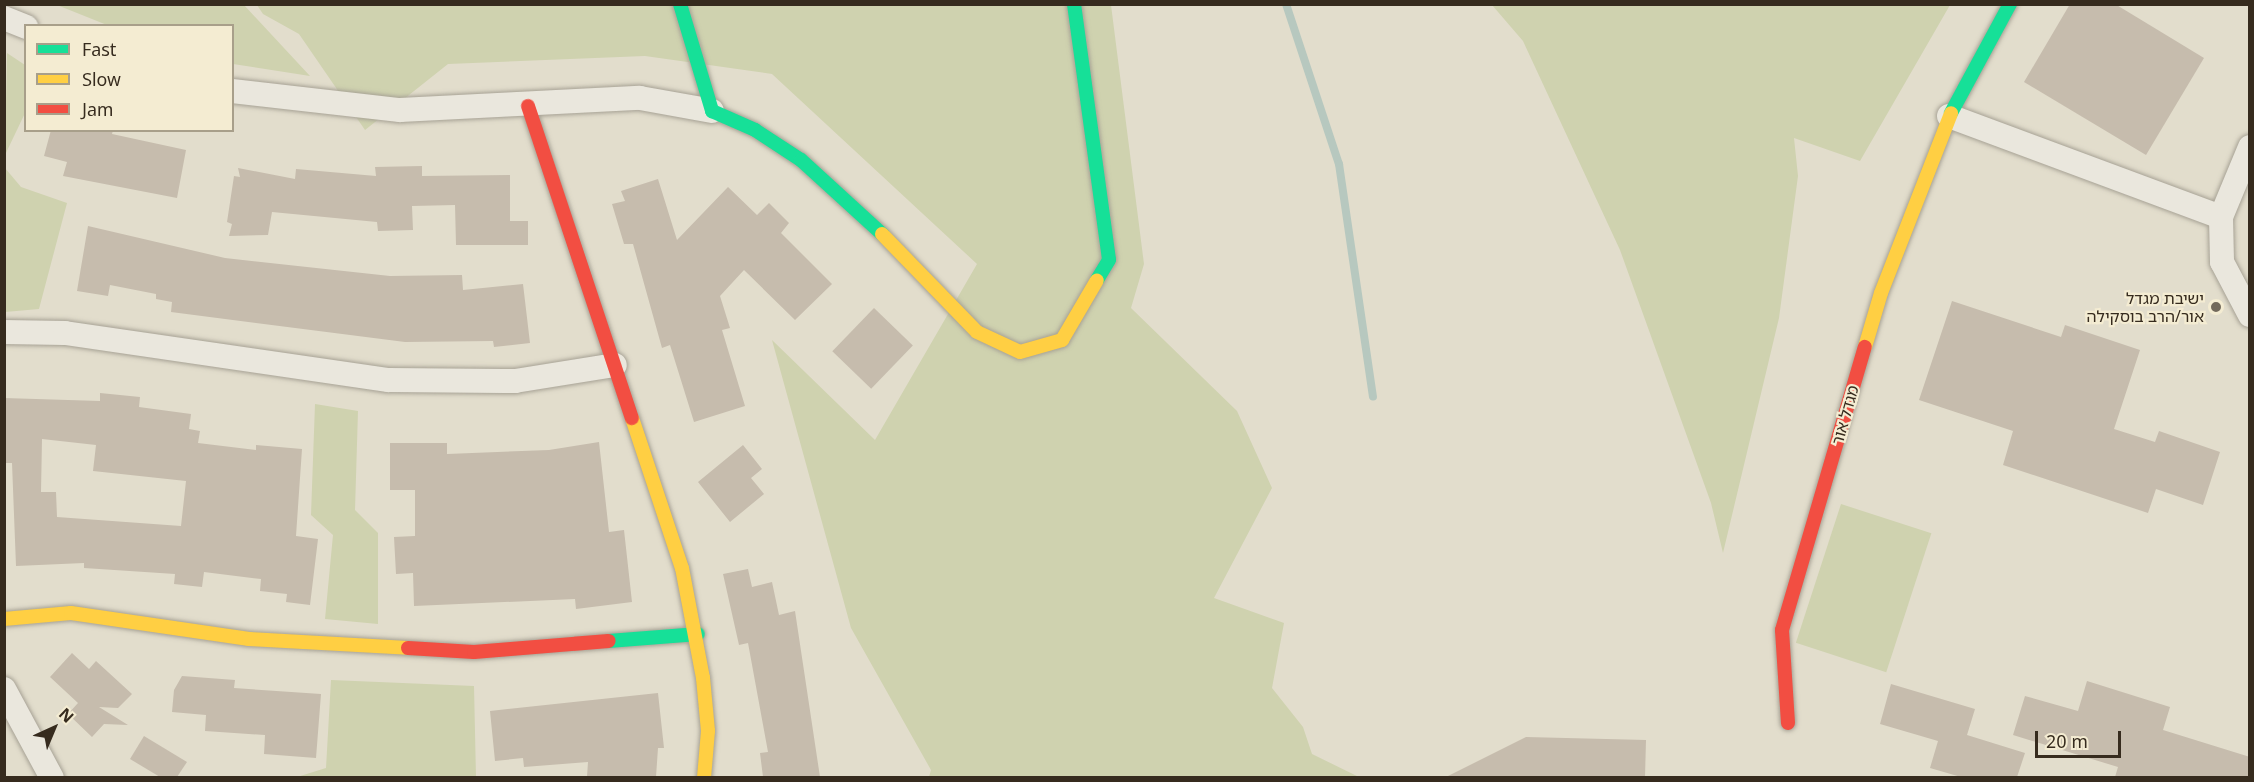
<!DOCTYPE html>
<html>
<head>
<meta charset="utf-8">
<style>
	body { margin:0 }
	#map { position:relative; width:2254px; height:782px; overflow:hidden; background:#e2ddcc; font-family:Georgia,"Noto Sans Hebrew",serif }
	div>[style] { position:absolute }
	.green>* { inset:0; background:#cfd2af; transform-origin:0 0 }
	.stream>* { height:8px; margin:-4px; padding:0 4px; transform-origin:4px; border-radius:4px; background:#b7c8bf }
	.building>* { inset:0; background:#c6bcad; transform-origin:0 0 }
	.roads { filter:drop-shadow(0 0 2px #a7a295) drop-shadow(0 0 2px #a7a295) }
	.street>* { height:24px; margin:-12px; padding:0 12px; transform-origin:12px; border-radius:12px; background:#eae7dd }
	.fast>* { height:14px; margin:-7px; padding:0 7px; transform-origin:7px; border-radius:7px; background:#16e098 }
	.slow>* { height:14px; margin:-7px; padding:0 7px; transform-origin:7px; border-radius:7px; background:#ffcf43 }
	.jam>* { height:14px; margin:-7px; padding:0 7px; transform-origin:7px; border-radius:7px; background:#f24e42 }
	.dots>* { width:16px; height:16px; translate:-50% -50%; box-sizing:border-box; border:3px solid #f4ecd2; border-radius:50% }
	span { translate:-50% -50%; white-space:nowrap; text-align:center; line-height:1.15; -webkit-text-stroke:4.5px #f4ecd2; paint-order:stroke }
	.poi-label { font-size:16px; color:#362b1e }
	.right { translate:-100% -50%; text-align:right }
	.street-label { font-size:16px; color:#362b1e }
	.frame { position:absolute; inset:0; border:6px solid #362b1e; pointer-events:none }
	.legend { position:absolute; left:24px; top:24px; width:210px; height:108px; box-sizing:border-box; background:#f4ecd2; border:2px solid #a89f8a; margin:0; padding:8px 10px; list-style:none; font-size:18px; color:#362b1e }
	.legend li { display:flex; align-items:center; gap:12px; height:30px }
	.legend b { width:30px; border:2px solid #a89f8a }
	.north { position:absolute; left:24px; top:698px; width:60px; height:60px; -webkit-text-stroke:4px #f4ecd2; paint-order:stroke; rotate:44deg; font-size:16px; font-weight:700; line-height:24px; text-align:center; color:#362b1e }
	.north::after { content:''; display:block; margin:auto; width:21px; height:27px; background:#362b1e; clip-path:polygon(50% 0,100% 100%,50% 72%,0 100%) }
	.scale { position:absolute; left:2035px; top:731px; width:86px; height:27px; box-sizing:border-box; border:3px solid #362b1e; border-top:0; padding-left:8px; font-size:18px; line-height:21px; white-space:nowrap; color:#362b1e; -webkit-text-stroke:4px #f4ecd2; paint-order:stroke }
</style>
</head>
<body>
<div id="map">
	<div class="green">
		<div style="clip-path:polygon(57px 5px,244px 5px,310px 76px,233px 64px,232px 26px,107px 25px)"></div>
		<div style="clip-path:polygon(257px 5px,1111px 5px,1144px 264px,1131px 308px,1237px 411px,1272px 488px,1214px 598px,1284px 623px,1272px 688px,1303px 727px,1312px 754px,1359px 777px,929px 777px,931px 770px,851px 628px,772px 340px,875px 440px,977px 264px,772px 74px,645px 56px,448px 64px,365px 130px,299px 34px,263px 14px)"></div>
		<div style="clip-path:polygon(1492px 5px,1950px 5px,1860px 161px,1794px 138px,1798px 176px,1779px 318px,1723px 553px,1711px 503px,1620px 250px,1523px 41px)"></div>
		<div style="clip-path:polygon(7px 53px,25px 65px,26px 111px,5px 155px)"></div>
		<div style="clip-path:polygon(5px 168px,21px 187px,67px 203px,39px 309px,5px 312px)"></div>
		<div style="clip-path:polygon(315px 404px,358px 411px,355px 510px,378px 533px,378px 624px,325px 619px,333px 535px,311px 515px)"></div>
		<div style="left:1841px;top:504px;width:95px;height:146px;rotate:18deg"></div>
		<div style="clip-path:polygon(331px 680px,474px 686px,476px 777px,297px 777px,326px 768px)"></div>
	</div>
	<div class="stream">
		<div style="left:1286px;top:4px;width:169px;rotate:71.7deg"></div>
		<div style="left:1339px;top:164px;width:235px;rotate:81.7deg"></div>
	</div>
	<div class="building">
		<div style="clip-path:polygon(2070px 4px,2115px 4px,2204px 58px,2146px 155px,2024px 82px)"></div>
		<div style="clip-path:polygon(51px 130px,113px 130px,112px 134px,186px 150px,177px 198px,63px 176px,67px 162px,44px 156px)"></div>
		<div style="clip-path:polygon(422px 166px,422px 176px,510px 175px,510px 221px,528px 221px,528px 245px,456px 245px,455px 205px,412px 206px,413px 230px,378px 231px,377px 222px,272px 212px,268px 235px,229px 236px,232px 224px,227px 222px,234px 176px,240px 177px,238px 168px,295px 179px,296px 169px,376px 176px,375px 167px)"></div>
		<div style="clip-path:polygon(658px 179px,677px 240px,728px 187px,757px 215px,769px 203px,789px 223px,781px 233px,832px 284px,795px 320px,744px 270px,720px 296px,730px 328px,722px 330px,745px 406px,694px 422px,670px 345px,662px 348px,633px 244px,624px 244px,612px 204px,625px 201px,621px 191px)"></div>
		<div style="clip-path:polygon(88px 226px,225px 258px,390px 276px,462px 275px,463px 290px,523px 284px,530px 343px,494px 347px,493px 341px,405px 342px,171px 312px,172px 302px,156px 299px,156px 294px,110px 285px,108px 296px,77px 291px)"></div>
		<div style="clip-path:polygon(1952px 301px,2061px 337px,2065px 325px,2140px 350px,2114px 429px,2155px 442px,2159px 431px,2220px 452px,2203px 505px,2156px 489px,2148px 513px,2003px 465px,2013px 431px,1919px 400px)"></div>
		<div style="left:874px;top:308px;width:54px;height:60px;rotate:44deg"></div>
		<div style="clip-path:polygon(evenodd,100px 393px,140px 397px,139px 407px,191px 414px,189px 429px,200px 431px,198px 443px,256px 450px,256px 445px,302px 449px,296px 536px,318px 539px,310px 605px,286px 602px,287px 594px,260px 591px,261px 579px,204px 572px,202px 587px,174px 584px,175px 574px,84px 568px,84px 563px,16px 566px,12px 463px,4px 463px,4px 398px,100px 401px,100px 393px,42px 439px,96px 445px,93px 471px,186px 481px,181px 526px,57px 517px,56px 492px,41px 492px,42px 439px)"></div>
		<div style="clip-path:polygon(599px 442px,609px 532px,624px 530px,632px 602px,576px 609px,575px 599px,414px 606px,413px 573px,396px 574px,394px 537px,415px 536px,415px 490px,390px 490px,390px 443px,447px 443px,447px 454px,549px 450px)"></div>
		<div style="clip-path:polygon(743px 445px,762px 469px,751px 478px,764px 494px,730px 522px,698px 482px)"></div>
		<div style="clip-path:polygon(748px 569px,752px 587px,772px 582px,779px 615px,795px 611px,820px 777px,763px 777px,760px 753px,768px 752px,748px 643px,739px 645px,723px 574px)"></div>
		<div style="clip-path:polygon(72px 653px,89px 669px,96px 661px,132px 694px,118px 708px,99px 707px,128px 725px,104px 724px,92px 737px,68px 714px,78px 703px,50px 677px)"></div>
		<div style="clip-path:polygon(182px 676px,235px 680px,234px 688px,321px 694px,316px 758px,264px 754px,265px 735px,205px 731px,206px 715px,172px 712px,174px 690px)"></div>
		<div style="clip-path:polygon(2087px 681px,2170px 707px,2163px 730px,2250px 757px,2250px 777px,2115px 777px,2118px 767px,2013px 735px,2025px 696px,2078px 711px)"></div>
		<div style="clip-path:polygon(1891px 684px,1975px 709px,1967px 735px,2025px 753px,2017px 777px,1961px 777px,1930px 768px,1938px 741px,1880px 724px)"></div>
		<div style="clip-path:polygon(658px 693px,664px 748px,658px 748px,656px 777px,587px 777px,588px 762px,524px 767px,523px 758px,495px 761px,490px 711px)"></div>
		<div style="clip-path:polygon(144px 736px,187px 762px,177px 777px,160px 777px,130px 759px)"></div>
		<div style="clip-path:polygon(1526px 737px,1646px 740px,1645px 777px,1446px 777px)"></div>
	</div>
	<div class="roads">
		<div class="street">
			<div style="left:4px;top:18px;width:24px;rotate:22deg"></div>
			<div style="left:232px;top:91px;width:169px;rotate:6.5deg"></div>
			<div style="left:400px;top:110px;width:240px;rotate:-2.9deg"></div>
			<div style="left:640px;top:98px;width:73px;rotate:10.2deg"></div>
			<div style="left:1949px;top:116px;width:290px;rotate:20.4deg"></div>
			<div style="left:2250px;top:147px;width:76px;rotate:112.5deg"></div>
			<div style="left:2221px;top:217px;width:45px;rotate:88.7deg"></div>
			<div style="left:2222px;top:262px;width:60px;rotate:62.2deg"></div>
			<div style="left:4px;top:332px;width:61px;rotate:0.9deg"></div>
			<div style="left:65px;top:333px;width:327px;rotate:8.3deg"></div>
			<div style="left:389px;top:380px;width:126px;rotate:0.5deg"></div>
			<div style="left:515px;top:381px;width:101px;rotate:-9.1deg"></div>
			<div style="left:4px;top:689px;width:101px;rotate:61.7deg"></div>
		</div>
		<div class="fast">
			<div style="left:680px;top:4px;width:112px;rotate:73.3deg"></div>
			<div style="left:712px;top:111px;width:47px;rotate:23.8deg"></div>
			<div style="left:755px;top:130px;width:55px;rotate:33.1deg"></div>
			<div style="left:801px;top:160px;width:110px;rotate:42.4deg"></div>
			<div style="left:1074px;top:4px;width:258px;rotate:82.2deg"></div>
			<div style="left:1109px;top:260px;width:23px;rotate:121deg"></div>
			<div style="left:1951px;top:113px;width:124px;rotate:-61.6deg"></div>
			<div style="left:609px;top:641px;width:89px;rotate:-4.5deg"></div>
		</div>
		<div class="slow">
			<div style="left:882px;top:234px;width:136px;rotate:45.9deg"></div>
			<div style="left:977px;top:332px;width:47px;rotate:24.9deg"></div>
			<div style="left:1020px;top:352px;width:44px;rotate:-15.9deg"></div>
			<div style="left:1062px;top:340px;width:69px;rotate:-59.7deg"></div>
			<div style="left:1865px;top:347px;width:56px;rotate:-73.5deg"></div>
			<div style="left:1881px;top:293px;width:193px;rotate:-68.7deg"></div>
			<div style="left:632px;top:418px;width:158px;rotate:71.6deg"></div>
			<div style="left:682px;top:568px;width:112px;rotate:79.2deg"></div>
			<div style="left:703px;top:678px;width:53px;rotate:84.6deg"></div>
			<div style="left:708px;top:731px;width:47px;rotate:94.9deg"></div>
			<div style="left:4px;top:619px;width:67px;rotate:-5.1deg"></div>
			<div style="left:71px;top:613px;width:180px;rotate:8.3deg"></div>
			<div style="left:249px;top:639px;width:159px;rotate:3.2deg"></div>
		</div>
		<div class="jam">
			<div style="left:528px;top:106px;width:329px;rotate:71.6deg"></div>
			<div style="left:408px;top:648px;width:66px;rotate:3.5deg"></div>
			<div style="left:474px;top:652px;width:135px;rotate:-4.7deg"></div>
			<div style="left:1788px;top:723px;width:93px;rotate:-93.7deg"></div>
			<div style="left:1782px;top:630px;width:295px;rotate:-73.7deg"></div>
		</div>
	</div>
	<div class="dots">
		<div style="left:2216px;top:307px;background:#72695b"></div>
	</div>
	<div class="poi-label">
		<span class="right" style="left:2204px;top:307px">ישיבת מגדל<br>אור/הרב בוסקילה</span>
	</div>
	<div class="street-label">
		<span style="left:1845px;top:415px;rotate:-74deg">מגדל אור</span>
	</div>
	<div class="frame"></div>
	<ul class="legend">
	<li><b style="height:8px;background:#16e098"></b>Fast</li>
	<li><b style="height:8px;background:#ffcf43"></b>Slow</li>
	<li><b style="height:8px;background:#f24e42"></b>Jam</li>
	</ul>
	<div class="north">N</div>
	<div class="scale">20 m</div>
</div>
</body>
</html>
